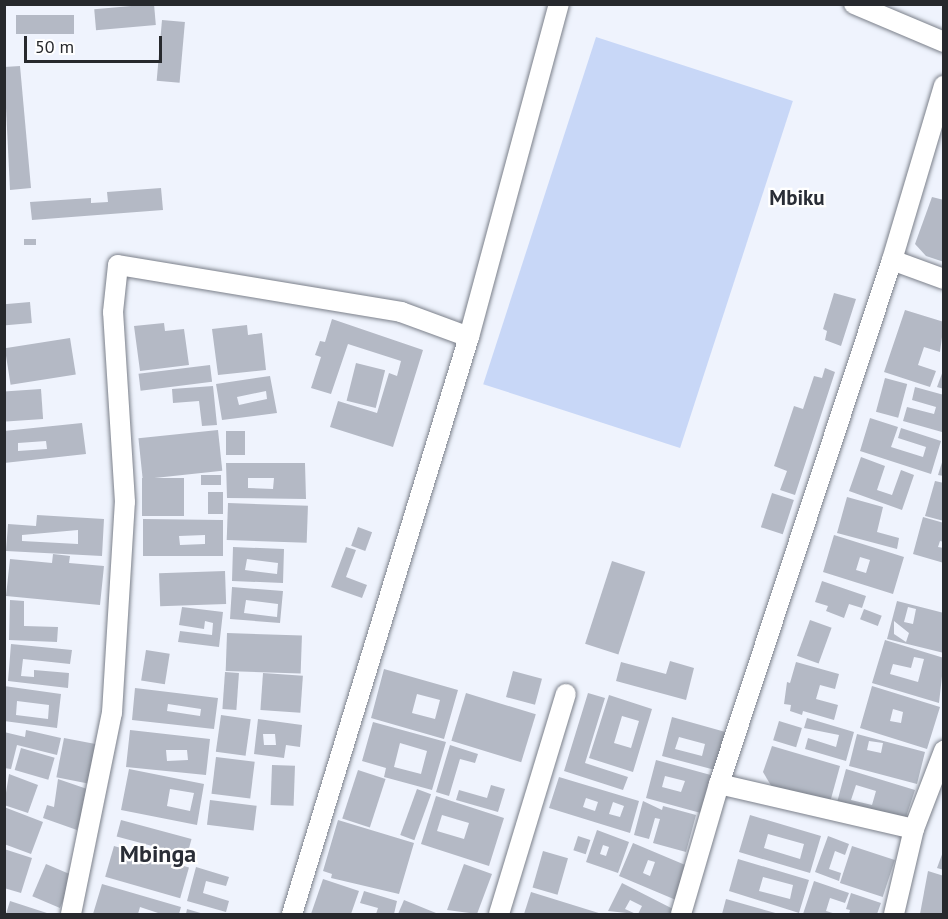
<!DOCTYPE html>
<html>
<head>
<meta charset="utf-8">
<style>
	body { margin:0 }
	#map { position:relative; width:948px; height:919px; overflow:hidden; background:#eff3fd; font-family:"PT Sans",sans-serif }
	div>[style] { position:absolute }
	.green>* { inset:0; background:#c8d7f7; transform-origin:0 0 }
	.building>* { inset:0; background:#b4b9c5; transform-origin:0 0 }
	.roads { filter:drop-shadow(0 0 2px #7b808a) drop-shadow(0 0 2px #7b808a) }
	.minor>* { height:20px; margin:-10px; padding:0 10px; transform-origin:10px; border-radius:10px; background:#fff }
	span { translate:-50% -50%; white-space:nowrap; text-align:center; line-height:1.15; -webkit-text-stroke:4.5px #fff; paint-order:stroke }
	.quarter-label { font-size:21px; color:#292d36; font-weight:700 }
	.district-label { font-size:24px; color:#292d36; font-weight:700 }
	.frame { position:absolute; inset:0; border:6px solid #27292d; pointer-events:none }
	.scale { position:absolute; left:24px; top:36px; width:138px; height:27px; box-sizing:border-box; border:3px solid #27292d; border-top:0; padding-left:8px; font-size:18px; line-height:21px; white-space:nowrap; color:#27292d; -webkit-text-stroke:4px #fff; paint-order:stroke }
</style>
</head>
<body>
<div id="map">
	<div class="green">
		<div style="left:596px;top:37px;width:207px;height:365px;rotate:18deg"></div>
	</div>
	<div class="building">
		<div style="left:154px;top:4px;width:21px;height:60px;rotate:85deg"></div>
		<div style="left:74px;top:15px;width:19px;height:58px;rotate:90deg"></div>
		<div style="left:162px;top:20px;width:23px;height:61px;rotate:5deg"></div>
		<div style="clip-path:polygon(20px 66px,31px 188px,10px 190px,4px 67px)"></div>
		<div style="clip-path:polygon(161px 188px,163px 210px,32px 220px,30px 202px,91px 198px,91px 203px,108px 202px,107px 192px)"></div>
		<div style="clip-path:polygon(932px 197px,944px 200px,944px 262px,926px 256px,915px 244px)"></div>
		<div style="left:24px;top:239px;width:12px;height:6px"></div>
		<div style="clip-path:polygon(834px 293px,856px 299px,841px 346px,825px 340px,827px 331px,823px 329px)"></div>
		<div style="left:30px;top:302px;width:21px;height:26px;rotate:85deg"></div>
		<div style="clip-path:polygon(905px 310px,944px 322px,940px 352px,924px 347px,918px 365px,936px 371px,930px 387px,884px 372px)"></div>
		<div style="clip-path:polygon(332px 319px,423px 350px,393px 447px,330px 427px,338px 401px,377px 413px,389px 373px,397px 376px,401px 361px,348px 344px,331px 394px,311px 388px,321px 357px,315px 355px,320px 341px,325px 342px)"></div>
		<div style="clip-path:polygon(164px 323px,165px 331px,184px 329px,189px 365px,140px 371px,134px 326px)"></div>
		<div style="clip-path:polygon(247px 325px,248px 335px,262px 333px,266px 370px,218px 375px,212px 329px)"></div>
		<div style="left:70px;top:338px;width:37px;height:66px;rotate:81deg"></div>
		<div style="left:356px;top:363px;width:30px;height:39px;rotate:14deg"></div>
		<div style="left:210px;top:365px;width:17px;height:72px;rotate:83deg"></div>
		<div style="clip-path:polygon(825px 368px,835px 372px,795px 495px,780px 490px,787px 471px,774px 466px,794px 406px,803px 409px,814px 376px,822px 378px)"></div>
		<div style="clip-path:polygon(944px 368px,944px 389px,937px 387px)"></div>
		<div style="clip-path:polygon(evenodd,270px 376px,277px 413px,222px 420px,216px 384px,270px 376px,266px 391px,267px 399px,239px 405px,237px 397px,266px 391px)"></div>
		<div style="left:885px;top:378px;width:23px;height:35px;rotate:15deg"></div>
		<div style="clip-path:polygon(213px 386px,217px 425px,202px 426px,199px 401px,173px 403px,172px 389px)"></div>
		<div style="clip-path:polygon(915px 387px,944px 395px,942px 432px,903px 421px,907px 407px,934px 414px,936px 407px,912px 400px)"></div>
		<div style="left:41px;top:389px;width:30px;height:37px;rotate:86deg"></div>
		<div style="clip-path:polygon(870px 418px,898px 427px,891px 447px,923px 457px,926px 447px,898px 438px,901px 428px,941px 441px,931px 474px,860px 451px)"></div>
		<div style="clip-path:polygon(evenodd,82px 423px,86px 454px,4px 463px,4px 431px,82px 423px,46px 441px,47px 449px,18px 451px,18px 443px,46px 441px)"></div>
		<div style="left:218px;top:430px;width:41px;height:80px;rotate:84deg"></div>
		<div style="left:226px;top:431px;width:19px;height:24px"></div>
		<div style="clip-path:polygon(944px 456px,944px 476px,938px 475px)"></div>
		<div style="clip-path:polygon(861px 457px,885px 466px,877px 490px,892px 495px,901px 470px,914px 475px,902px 510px,849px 491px)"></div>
		<div style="clip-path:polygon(evenodd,226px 463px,305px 463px,306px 499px,227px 498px,226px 463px,248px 478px,274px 478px,273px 489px,248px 488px,248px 478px)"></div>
		<div style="left:201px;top:475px;width:20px;height:10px"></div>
		<div style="left:142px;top:478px;width:42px;height:38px"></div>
		<div style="clip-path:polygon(935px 481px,944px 483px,944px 521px,925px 516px)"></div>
		<div style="left:223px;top:492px;width:22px;height:15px;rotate:90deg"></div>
		<div style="left:772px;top:493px;width:23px;height:36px;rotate:18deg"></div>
		<div style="clip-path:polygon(847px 497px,883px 507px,877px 532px,899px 538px,897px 549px,837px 533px)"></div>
		<div style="left:228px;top:503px;width:80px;height:37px;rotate:2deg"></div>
		<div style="clip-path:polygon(evenodd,37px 515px,104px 519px,102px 556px,6px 551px,8px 524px,36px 526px,37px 515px,78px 530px,78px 544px,22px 541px,22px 535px,78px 530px)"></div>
		<div style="clip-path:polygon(923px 517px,944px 523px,944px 542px,940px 541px,938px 547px,944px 548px,944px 563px,913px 554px)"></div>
		<div style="clip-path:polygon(evenodd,143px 519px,223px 520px,223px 556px,143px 556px,143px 519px,205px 535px,205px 544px,180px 545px,179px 536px,205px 535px)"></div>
		<div style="left:358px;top:527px;width:15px;height:20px;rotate:20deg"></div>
		<div style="clip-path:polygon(evenodd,834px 535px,904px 557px,893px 594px,823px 572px,834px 535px,860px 557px,870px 560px,866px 573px,856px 570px,860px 557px)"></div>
		<div style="clip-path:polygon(evenodd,233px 547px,284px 549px,283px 583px,232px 581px,233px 547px,247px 559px,278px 563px,277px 574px,245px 570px,247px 559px)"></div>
		<div style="clip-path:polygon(346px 547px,356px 550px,346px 577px,367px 585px,362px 598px,331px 587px)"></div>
		<div style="clip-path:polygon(53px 554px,70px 556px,69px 563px,104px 566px,100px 605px,6px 596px,10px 559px,52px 563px)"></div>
		<div style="left:612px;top:561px;width:35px;height:87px;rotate:18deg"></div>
		<div style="left:225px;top:571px;width:33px;height:66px;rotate:88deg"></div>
		<div style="clip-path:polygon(822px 581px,866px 596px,862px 608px,849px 604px,844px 618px,826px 611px,828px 606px,815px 602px)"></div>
		<div style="clip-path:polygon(evenodd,232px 587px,283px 591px,280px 623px,230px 619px,232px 587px,246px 600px,278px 604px,277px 617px,244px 613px,246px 600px)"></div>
		<div style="clip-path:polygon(10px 600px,24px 601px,24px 626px,58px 627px,57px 642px,9px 640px)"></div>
		<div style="clip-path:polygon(evenodd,897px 601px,944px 613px,944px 653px,887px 639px,897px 601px,908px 607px,916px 609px,913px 624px,904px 622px,908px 607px,897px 601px,894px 621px,909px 633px,906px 642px,894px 634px,894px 621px)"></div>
		<div style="clip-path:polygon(182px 607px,223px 612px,219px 647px,178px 642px,180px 631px,212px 635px,213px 623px,205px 621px,204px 629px,179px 625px)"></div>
		<div style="left:864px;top:609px;width:19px;height:11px;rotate:21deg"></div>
		<div style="left:810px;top:620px;width:23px;height:38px;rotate:20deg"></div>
		<div style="left:227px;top:633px;width:75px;height:38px;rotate:2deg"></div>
		<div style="clip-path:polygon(evenodd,885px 640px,944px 658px,939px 703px,872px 683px,885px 640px,914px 657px,924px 659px,918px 682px,890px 674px,893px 664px,911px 668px,914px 657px)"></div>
		<div style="clip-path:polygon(11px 644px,72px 650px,70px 664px,23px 659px,21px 676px,34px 677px,34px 670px,69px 673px,68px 688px,8px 681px)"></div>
		<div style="left:146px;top:650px;width:24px;height:31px;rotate:9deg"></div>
		<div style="clip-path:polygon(670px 661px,694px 668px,686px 700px,616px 681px,621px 662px,666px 674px)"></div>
		<div style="clip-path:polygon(796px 662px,839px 674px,835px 689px,820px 685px,816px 699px,838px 705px,834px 720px,803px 711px,802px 715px,790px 711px,791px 705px,784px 704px,787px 682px,790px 683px)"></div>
		<div style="clip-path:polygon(evenodd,384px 669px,458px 690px,444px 739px,371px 718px,384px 669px,417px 694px,440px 700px,435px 719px,412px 713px,417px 694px)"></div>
		<div style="left:513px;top:671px;width:30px;height:27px;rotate:15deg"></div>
		<div style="left:225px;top:672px;width:14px;height:37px;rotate:4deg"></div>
		<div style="left:263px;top:673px;width:40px;height:37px;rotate:4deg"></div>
		<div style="clip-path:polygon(evenodd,4px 686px,61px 694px,57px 728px,4px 721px,4px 686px,17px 701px,49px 705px,48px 719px,16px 715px,17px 701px)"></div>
		<div style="clip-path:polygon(evenodd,872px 686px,940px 707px,927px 749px,860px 728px,872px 686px,893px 709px,903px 712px,901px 723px,890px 721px,893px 709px)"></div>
		<div style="clip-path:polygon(evenodd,135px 688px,218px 698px,214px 729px,132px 720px,135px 688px,168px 704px,201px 709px,200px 716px,167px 711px,168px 704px)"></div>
		<div style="left:466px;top:693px;width:73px;height:50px;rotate:17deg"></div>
		<div style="clip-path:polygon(588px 693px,605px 698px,585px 763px,628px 777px,623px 790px,564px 771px)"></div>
		<div style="clip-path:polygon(evenodd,609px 695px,652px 709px,633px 772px,589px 758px,609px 695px,622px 716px,639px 721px,631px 748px,614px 743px,622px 716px)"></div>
		<div style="left:221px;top:715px;width:30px;height:37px;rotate:8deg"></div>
		<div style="clip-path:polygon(evenodd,672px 717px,729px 733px,719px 771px,662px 756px,672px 717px,679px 737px,705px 744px,702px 756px,675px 749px,679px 737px)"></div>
		<div style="clip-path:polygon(807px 718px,854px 732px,846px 761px,805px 749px,808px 738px,836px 747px,839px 735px,804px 728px)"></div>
		<div style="clip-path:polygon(evenodd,258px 719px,302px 725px,300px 747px,286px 745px,284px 758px,254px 754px,258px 719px,263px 734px,275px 734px,276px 745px,264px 745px,263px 734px)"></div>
		<div style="left:779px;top:721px;width:24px;height:20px;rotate:17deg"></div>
		<div style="clip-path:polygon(evenodd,373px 722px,446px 742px,432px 790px,384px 777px,386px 768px,362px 761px,373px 722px,400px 743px,427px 751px,421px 774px,394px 767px,400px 743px)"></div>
		<div style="clip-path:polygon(26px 730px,61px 738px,57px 755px,17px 745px,11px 769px,4px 768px,4px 732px,25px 737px)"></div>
		<div style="clip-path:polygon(evenodd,130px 730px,210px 739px,206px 775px,126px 767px,130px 730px,166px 750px,187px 750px,188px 760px,167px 761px,166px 750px)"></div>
		<div style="clip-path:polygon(evenodd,857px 734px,925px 752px,917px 784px,849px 766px,857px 734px,869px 741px,883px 743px,881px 753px,867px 750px,869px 741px)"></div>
		<div style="left:64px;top:738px;width:36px;height:40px;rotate:11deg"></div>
		<div style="clip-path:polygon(450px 745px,478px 754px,475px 763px,460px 759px,449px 796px,436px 792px)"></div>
		<div style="clip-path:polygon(772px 746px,840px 766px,829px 806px,773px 789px,763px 772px)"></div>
		<div style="left:21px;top:748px;width:35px;height:23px;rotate:16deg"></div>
		<div style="left:216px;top:757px;width:39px;height:37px;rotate:7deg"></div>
		<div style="clip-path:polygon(evenodd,656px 760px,718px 777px,708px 815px,646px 798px,656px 760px,665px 776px,685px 781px,681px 792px,662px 787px,665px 776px)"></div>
		<div style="left:272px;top:765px;width:23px;height:40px;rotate:2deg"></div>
		<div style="clip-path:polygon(evenodd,129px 769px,204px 784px,197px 825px,121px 810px,129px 769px,170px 789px,194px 793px,190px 811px,167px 806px,170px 789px)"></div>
		<div style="clip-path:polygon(evenodd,846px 769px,915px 790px,906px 817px,890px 826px,835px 810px,846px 769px,856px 785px,876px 791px,872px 805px,851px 800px,856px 785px)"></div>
		<div style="left:358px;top:770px;width:29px;height:51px;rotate:18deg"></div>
		<div style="clip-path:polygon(9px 774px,38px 785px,28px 813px,4px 805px)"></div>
		<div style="clip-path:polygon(evenodd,559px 777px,639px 801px,630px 833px,549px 808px,559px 777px,586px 798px,598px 802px,595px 811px,583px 807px,586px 798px,559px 777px,613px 802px,624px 806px,620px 817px,609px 814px,613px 802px)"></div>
		<div style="clip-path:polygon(58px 779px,90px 790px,77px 830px,43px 818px,47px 805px,54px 807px)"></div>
		<div style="clip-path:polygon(491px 785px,505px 789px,498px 812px,456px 800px,459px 790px,487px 798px)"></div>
		<div style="left:417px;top:789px;width:15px;height:49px;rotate:20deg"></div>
		<div style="clip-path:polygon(evenodd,436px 796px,504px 818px,489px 866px,421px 844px,436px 796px,442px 815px,469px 823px,464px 839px,437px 831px,442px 815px)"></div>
		<div style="left:210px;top:800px;width:47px;height:25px;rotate:7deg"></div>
		<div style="clip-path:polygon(643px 801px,662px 810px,663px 806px,696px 815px,686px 852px,653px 843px,660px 819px,655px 818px,649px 839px,634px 835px)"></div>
		<div style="clip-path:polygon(4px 807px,43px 822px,31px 854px,4px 844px)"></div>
		<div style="clip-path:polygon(evenodd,750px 815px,821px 836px,810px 873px,739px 852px,750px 815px,768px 834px,804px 844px,800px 859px,764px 848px,768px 834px)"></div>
		<div style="left:121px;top:820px;width:73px;height:17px;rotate:15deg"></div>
		<div style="clip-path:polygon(338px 820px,414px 843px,399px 894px,331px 878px,332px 874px,323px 871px)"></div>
		<div style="clip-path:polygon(evenodd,597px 830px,629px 842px,618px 873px,586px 862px,597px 830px,603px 845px,609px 847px,606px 856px,600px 854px,603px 845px)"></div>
		<div style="left:578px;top:836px;width:13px;height:15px;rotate:18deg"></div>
		<div style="clip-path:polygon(828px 836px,849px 844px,845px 855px,835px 851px,829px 869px,841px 873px,839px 881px,815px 872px)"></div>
		<div style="clip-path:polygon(evenodd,633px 843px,690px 867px,676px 900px,619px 876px,633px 843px,648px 860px,655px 862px,650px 876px,643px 873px,648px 860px)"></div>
		<div style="left:114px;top:846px;width:78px;height:32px;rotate:16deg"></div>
		<div style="left:852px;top:846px;width:45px;height:39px;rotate:18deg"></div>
		<div style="clip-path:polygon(4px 849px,32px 858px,21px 893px,4px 888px)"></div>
		<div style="clip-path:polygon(944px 849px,944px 870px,937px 868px)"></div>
		<div style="left:543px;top:851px;width:26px;height:38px;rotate:16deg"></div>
		<div style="clip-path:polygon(evenodd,738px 859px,809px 880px,799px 913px,729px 891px,738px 859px,763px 877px,793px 885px,790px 899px,759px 891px,763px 877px)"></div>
		<div style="left:46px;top:864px;width:30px;height:35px;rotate:23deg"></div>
		<div style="clip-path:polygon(464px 864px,492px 874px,477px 914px,447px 910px)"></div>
		<div style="clip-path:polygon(196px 867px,229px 877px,226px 886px,206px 881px,203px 893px,229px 901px,226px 912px,187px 901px)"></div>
		<div style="clip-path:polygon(928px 871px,944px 876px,944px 914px,920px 914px)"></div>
		<div style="clip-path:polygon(323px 879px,359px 891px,351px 914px,311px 914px)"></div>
		<div style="clip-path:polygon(814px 881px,849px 893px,845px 903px,830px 898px,826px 911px,836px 914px,803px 914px)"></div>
		<div style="clip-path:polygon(622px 883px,677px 911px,675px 914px,638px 914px,642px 906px,630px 900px,625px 909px,636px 914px,608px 911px)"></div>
		<div style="clip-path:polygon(102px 884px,181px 907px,179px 914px,161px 914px,140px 907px,138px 914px,93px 914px)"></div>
		<div style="clip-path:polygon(364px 891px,397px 901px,394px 914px,376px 914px,378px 908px,360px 903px)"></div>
		<div style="clip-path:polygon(531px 892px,602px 914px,524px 914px)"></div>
		<div style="clip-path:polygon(851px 893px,881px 903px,877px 914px,849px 914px,850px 910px,846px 909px)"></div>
		<div style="clip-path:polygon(726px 899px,779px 914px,722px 914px)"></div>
		<div style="clip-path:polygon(404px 900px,436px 913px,436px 914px,398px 914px)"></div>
		<div style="clip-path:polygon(10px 901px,50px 914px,6px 914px)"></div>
		<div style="clip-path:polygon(187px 909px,204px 914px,186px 914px)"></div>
	</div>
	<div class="roads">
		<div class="minor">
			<div style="left:854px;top:4px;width:98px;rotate:22.9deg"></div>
			<div style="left:892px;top:260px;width:55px;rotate:20.1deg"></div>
			<div style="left:719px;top:784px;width:200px;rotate:13deg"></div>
			<div style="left:71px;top:914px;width:205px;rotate:-78.5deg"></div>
			<div style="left:112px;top:713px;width:211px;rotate:-86.5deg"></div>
			<div style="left:125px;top:502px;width:190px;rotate:-93.6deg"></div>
			<div style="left:113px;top:312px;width:47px;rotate:-83.9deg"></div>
			<div style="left:118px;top:265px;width:287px;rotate:9.4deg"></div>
			<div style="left:401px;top:312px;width:72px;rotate:20.2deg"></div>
			<div style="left:292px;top:914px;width:604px;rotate:-72.95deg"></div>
			<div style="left:469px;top:337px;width:345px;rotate:-74.9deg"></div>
			<div style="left:499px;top:914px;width:230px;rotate:-73.1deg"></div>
			<div style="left:681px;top:914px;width:135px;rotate:-73.7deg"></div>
			<div style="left:719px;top:784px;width:552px;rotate:-71.73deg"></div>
			<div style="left:892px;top:260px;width:182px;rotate:-73.4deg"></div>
			<div style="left:894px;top:914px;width:87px;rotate:-76.8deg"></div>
			<div style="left:914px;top:829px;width:84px;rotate:-69deg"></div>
		</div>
	</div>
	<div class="quarter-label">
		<span style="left:797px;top:198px">Mbiku</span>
	</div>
	<div class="district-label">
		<span style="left:158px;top:854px">Mbinga</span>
	</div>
	<div class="frame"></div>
	<div class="scale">50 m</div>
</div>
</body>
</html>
